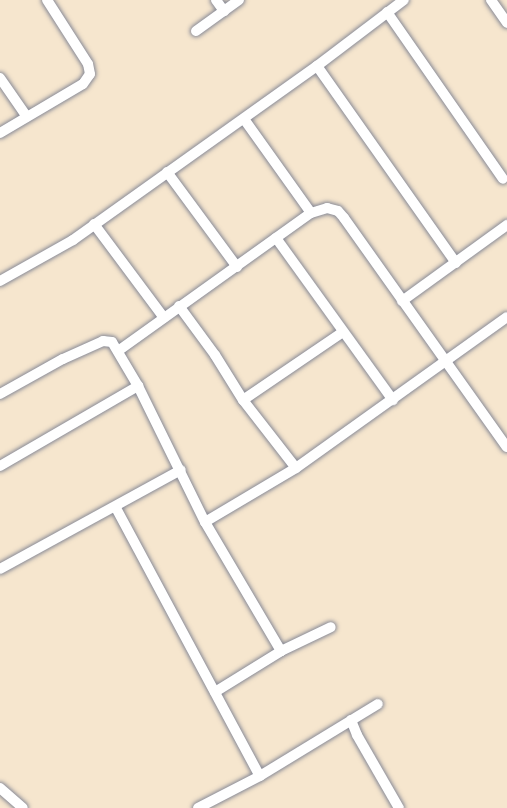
<!DOCTYPE html>
<html>
<head>
<meta charset="utf-8">
<style>
	body { margin:0 }
	#map { position:relative; width:507px; height:808px; overflow:hidden; background:#f6e6ce; font-family:Pangolin,sans-serif }
	div>[style] { position:absolute }
	.roads { filter:drop-shadow(0 0 2px #888a96) drop-shadow(0 0 2px #888a96) }
	.street>* { height:10px; margin:-5px; padding:0 5px; transform-origin:5px; border-radius:5px; background:#fff }
	span { translate:-50% -50%; white-space:nowrap; text-align:center; line-height:1.15; -webkit-text-stroke:5px #fbf7ec; paint-order:stroke }
</style>
</head>
<body>
<div id="map">
	<div class="roads">
		<div class="street">
			<div style="left:216px;top:0;width:14px;rotate:54deg"></div>
			<div style="left:491px;top:0;width:28px;rotate:55deg"></div>
			<div style="left:387px;top:12px;width:203px;rotate:55.2deg"></div>
			<div style="left:196px;top:31px;width:53px;rotate:-35.8deg"></div>
			<div style="left:317px;top:66px;width:241px;rotate:54.8deg"></div>
			<div style="left:0;top:78px;width:47px;rotate:55.3deg"></div>
			<div style="left:244px;top:119px;width:115px;rotate:54.5deg"></div>
			<div style="left:0;top:133px;width:96px;rotate:-30.6deg"></div>
			<div style="left:83px;top:84px;width:12px;rotate:-55deg"></div>
			<div style="left:90px;top:74px;width:10px;rotate:-101deg"></div>
			<div style="left:88px;top:64px;width:76px;rotate:-122.6deg"></div>
			<div style="left:167px;top:172px;width:118px;rotate:53.6deg"></div>
			<div style="left:94px;top:224px;width:117px;rotate:53.3deg"></div>
			<div style="left:276px;top:238px;width:200px;rotate:54.2deg"></div>
			<div style="left:0;top:281px;width:84px;rotate:-29.3deg"></div>
			<div style="left:73px;top:240px;width:300px;rotate:-35.5deg"></div>
			<div style="left:317px;top:66px;width:109px;rotate:-37.2deg"></div>
			<div style="left:402px;top:301px;width:130px;rotate:-35.9deg"></div>
			<div style="left:179px;top:306px;width:61px;rotate:53.7deg"></div>
			<div style="left:215px;top:355px;width:53px;rotate:58.1deg"></div>
			<div style="left:243px;top:400px;width:86px;rotate:52.1deg"></div>
			<div style="left:118px;top:351px;width:237px;rotate:-35.6deg"></div>
			<div style="left:311px;top:213px;width:17px;rotate:-17deg"></div>
			<div style="left:327px;top:208px;width:11px;rotate:15deg"></div>
			<div style="left:338px;top:211px;width:9px;rotate:49deg"></div>
			<div style="left:344px;top:218px;width:281px;rotate:54.6deg"></div>
			<div style="left:0;top:394px;width:72px;rotate:-29.1deg"></div>
			<div style="left:63px;top:359px;width:44px;rotate:-24.2deg"></div>
			<div style="left:103px;top:341px;width:9px;rotate:6deg"></div>
			<div style="left:112px;top:342px;width:51px;rotate:59.4deg"></div>
			<div style="left:138px;top:386px;width:152px;rotate:63.8deg"></div>
			<div style="left:205px;top:522px;width:150px;rotate:59.5deg"></div>
			<div style="left:243px;top:400px;width:121px;rotate:-34.2deg"></div>
			<div style="left:0;top:466px;width:160px;rotate:-30.1deg"></div>
			<div style="left:116px;top:508px;width:304px;rotate:61.8deg"></div>
			<div style="left:205px;top:522px;width:106px;rotate:-30.7deg"></div>
			<div style="left:296px;top:468px;width:259px;rotate:-35.6deg"></div>
			<div style="left:0;top:569px;width:206px;rotate:-28.7deg"></div>
			<div style="left:215px;top:692px;width:78px;rotate:-31.8deg"></div>
			<div style="left:281px;top:651px;width:55px;rotate:-25.6deg"></div>
			<div style="left:351px;top:720px;width:16px;rotate:68deg"></div>
			<div style="left:357px;top:735px;width:84px;rotate:60.1deg"></div>
			<div style="left:0;top:788px;width:30px;rotate:41deg"></div>
			<div style="left:198px;top:808px;width:70px;rotate:-27.3deg"></div>
			<div style="left:260px;top:776px;width:138px;rotate:-31.4deg"></div>
		</div>
	</div>
</div>
</body>
</html>
